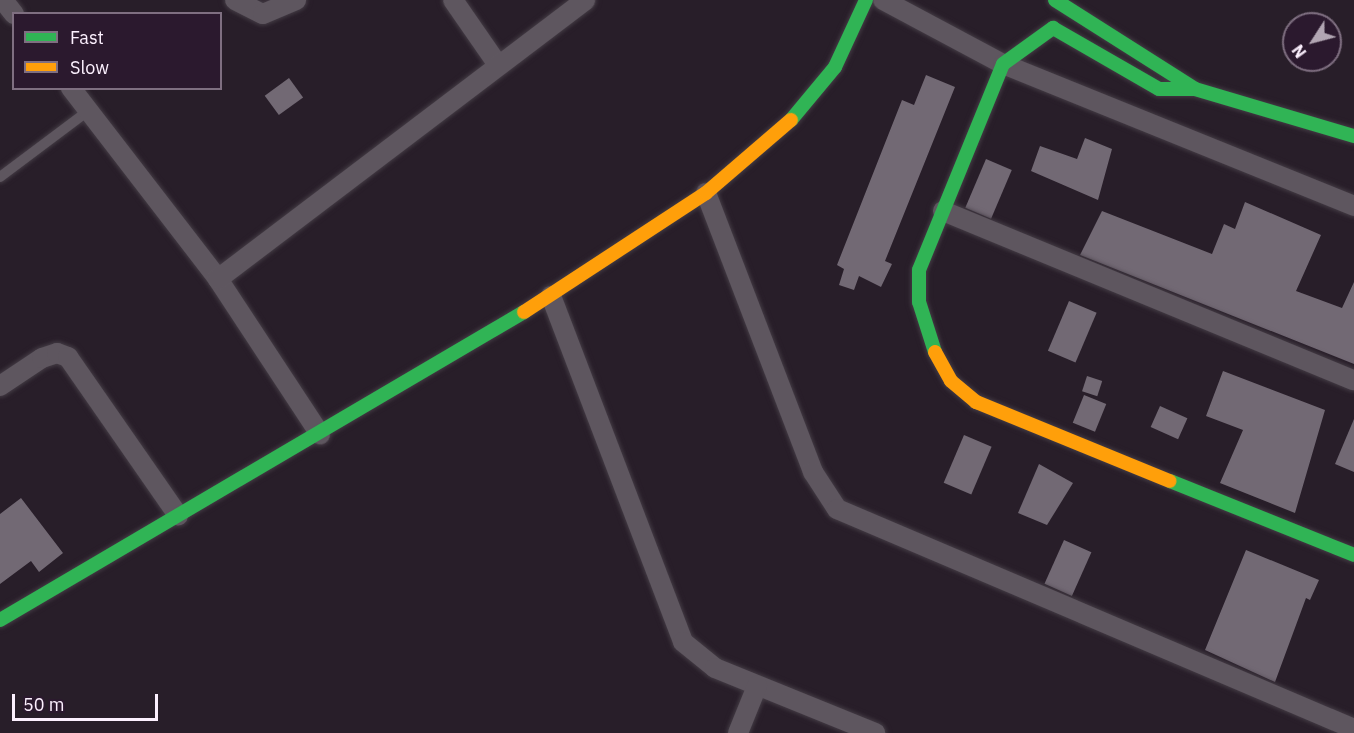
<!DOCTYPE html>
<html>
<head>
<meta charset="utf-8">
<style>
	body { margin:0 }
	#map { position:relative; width:1354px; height:733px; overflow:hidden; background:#281e29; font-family:"IBM Plex Sans",sans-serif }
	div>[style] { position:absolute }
	.building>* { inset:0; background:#726974; transform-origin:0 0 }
	.roads { filter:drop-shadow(0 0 2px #433b44) drop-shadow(0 0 2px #433b44) }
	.lane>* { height:10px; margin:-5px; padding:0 5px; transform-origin:5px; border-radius:5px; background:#5e565f }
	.street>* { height:20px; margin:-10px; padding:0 10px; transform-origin:10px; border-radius:10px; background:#5e565f }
	.fast>* { height:14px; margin:-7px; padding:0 7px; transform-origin:7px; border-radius:7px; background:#30b455 }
	.slow>* { height:14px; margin:-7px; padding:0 7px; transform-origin:7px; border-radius:7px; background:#ff9f0a }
	span { translate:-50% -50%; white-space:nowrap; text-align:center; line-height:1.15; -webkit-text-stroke:6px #2b192e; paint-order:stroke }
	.legend { position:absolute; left:12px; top:12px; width:210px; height:78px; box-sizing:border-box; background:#2b192e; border:2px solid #7f6f81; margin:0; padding:8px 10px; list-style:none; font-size:18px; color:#fcf0fe }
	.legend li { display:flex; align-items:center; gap:12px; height:30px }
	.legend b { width:30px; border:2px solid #7f6f81 }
	.north { position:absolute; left:1282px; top:12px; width:60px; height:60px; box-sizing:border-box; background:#2b192e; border:2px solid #7f6f81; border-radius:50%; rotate:234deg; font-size:16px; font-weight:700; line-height:24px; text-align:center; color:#fcf0fe }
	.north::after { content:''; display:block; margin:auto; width:21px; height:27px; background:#b2a6b3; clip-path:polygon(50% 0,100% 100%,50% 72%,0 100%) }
	.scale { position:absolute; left:12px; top:694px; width:146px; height:27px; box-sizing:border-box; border:3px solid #fcf0fe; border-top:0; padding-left:8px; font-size:18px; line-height:21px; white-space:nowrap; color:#fcf0fe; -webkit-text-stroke:4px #2b192e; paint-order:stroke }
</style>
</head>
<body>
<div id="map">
	<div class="building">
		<div style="clip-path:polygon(926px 75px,955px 87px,885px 261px,892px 264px,881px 287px,859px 276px,854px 290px,839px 285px,844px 269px,837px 265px,902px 100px,914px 105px)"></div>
		<div style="left:289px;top:78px;width:24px;height:30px;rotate:54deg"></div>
		<div style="clip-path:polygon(1085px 138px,1112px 149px,1098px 200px,1031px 171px,1040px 146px,1077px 159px)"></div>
		<div style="left:986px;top:159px;width:28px;height:53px;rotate:23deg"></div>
		<div style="clip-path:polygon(1245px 202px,1321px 235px,1296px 291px,1342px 308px,1354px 282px,1354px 364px,1080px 255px,1102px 211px,1212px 254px,1224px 224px,1235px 229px)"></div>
		<div style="left:1069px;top:301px;width:30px;height:54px;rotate:23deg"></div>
		<div style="clip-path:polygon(1223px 371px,1325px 410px,1295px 513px,1220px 483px,1243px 430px,1206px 416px)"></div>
		<div style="left:1087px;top:376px;width:16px;height:16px;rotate:18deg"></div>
		<div style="left:1084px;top:395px;width:24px;height:30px;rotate:22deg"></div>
		<div style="left:1160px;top:406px;width:30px;height:23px;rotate:24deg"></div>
		<div style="clip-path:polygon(1354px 419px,1354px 472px,1335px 464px)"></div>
		<div style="left:964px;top:435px;width:30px;height:52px;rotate:23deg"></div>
		<div style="clip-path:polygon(1039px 464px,1073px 483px,1047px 525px,1018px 513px)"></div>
		<div style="clip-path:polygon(21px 498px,63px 553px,39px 572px,31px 561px,0 584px,0 514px)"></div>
		<div style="left:1064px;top:540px;width:30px;height:48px;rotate:24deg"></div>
		<div style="clip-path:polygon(1246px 550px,1319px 580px,1310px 600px,1306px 598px,1275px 682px,1205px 650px)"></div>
	</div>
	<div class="roads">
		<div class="lane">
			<div style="left:0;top:177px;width:110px;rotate:-36.9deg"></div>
		</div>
		<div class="street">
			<div style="left:3px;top:0;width:18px;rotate:52deg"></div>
			<div style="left:235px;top:0;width:31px;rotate:27deg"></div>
			<div style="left:263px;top:14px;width:36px;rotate:-23deg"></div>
			<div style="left:453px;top:0;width:79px;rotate:55.3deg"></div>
			<div style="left:883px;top:0;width:136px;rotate:28.1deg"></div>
			<div style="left:1003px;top:64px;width:379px;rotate:22deg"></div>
			<div style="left:71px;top:88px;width:241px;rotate:52.4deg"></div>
			<div style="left:218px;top:279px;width:186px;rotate:56.7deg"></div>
			<div style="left:706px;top:193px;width:299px;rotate:69deg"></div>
			<div style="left:813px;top:472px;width:44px;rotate:57deg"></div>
			<div style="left:837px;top:509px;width:562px;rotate:23.05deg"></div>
			<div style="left:943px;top:211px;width:444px;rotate:22.4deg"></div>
			<div style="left:218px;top:279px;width:461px;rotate:-37.2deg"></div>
			<div style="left:551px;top:296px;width:370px;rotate:69.1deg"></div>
			<div style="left:683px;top:642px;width:41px;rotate:39.1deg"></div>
			<div style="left:715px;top:668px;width:173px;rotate:22.1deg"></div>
			<div style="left:0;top:386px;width:50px;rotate:-33.7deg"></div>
			<div style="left:42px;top:358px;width:16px;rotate:-18deg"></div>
			<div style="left:57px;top:353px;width:12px;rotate:20deg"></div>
			<div style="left:68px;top:357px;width:193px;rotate:55.2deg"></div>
			<div style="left:738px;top:733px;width:51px;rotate:-68deg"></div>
		</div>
		<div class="fast">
			<div style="left:1055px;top:0;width:166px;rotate:32.4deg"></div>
			<div style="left:1195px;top:89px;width:166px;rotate:16.5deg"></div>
			<div style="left:791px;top:120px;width:69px;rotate:-50.3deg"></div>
			<div style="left:835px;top:67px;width:74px;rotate:-65.2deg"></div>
			<div style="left:935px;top:352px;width:52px;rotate:-107.7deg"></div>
			<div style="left:919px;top:302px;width:32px;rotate:-90deg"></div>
			<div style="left:919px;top:270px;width:222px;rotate:-67.8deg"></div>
			<div style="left:1003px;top:64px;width:62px;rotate:-35.8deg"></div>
			<div style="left:1053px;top:28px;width:122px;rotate:29.9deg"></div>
			<div style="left:1159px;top:89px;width:36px"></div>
			<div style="left:1170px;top:481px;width:198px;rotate:21.9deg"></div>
			<div style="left:0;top:620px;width:608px;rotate:-30.45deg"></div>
		</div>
		<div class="slow">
			<div style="left:524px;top:312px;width:217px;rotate:-33.2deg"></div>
			<div style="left:706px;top:193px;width:112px;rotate:-40.7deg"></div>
			<div style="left:935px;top:352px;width:33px;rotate:61deg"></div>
			<div style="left:951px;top:381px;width:33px;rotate:40deg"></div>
			<div style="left:976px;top:402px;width:209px;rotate:22.2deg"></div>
		</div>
	</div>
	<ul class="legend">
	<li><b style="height:8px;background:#30b455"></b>Fast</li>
	<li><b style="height:8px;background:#ff9f0a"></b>Slow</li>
	</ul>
	<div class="north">N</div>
	<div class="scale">50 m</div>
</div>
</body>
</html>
